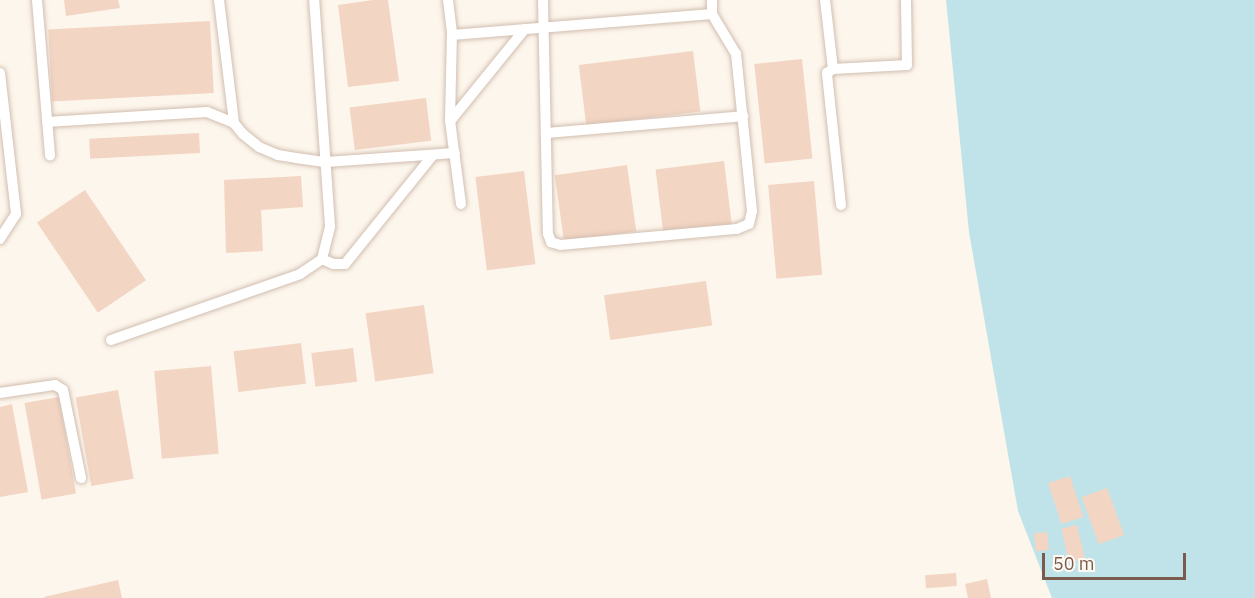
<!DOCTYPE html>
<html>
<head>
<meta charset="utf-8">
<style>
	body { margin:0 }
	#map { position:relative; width:1255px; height:598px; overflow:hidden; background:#fdf6ec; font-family:"IBM Plex Sans",sans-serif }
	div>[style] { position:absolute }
	.water>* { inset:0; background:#bfe3e8 }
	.building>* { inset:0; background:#f3d5c3; transform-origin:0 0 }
	.roads { filter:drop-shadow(0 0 2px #d1beb0) drop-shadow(0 0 2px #d1beb0) }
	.lane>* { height:10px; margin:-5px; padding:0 5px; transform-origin:5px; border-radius:5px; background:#fff }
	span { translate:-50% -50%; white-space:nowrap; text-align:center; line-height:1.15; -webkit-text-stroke:4.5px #fffaf3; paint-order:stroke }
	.scale { position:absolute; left:1042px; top:553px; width:144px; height:27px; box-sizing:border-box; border:3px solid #7a5c4d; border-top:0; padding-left:8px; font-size:18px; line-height:21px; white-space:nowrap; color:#7a5c4d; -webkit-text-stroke:4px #fffaf3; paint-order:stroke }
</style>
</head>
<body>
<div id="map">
	<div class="water">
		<div style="clip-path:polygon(946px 0,1255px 0,1255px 598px,1052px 598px,1018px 511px,969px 232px)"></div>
	</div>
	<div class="building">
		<div style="clip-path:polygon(64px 0,118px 0,120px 8px,66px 16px)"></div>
		<div style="clip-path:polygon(373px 0,388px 0,399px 81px,348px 87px,338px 5px)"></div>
		<div style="left:210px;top:21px;width:72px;height:162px;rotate:87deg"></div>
		<div style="left:693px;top:51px;width:61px;height:115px;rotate:83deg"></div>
		<div style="left:802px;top:59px;width:100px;height:48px;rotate:84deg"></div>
		<div style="left:426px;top:98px;width:43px;height:77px;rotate:83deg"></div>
		<div style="left:199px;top:133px;width:20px;height:110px;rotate:87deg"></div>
		<div style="left:724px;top:161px;width:64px;height:69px;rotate:83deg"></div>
		<div style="left:627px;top:165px;width:67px;height:73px;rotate:82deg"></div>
		<div style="left:524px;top:171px;width:94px;height:49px;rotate:83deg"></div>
		<div style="clip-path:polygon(301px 176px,303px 207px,261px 210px,263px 251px,226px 253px,224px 180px)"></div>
		<div style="left:814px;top:181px;width:94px;height:46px;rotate:85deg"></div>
		<div style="left:85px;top:190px;width:109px;height:58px;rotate:56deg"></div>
		<div style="left:706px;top:281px;width:45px;height:103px;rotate:82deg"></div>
		<div style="left:424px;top:305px;width:69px;height:59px;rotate:82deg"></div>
		<div style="left:301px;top:343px;width:41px;height:68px;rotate:83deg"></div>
		<div style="left:353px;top:348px;width:34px;height:42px;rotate:83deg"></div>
		<div style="left:211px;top:366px;width:88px;height:57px;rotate:85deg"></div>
		<div style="left:118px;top:390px;width:90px;height:43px;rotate:80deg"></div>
		<div style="left:59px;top:397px;width:98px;height:35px;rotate:80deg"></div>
		<div style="clip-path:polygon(12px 404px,28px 492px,0 497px,0 407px)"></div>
		<div style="left:1070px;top:476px;width:43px;height:23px;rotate:72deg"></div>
		<div style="left:1107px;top:488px;width:50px;height:27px;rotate:70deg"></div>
		<div style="left:1077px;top:525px;width:35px;height:16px;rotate:77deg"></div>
		<div style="left:1047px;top:532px;width:18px;height:13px;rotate:84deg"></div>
		<div style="left:956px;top:573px;width:13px;height:31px;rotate:86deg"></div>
		<div style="clip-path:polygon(987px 579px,991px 598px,968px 598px,965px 584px)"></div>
		<div style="clip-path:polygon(118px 580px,122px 598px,44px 598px,44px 597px)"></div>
	</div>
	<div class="roads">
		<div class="lane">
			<div style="left:37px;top:0;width:156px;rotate:85.2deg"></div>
			<div style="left:219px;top:0;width:124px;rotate:83deg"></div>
			<div style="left:448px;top:0;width:35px;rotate:83deg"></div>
			<div style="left:543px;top:0;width:234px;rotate:88.8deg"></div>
			<div style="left:548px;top:234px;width:9px;rotate:69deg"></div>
			<div style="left:551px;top:242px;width:9px;rotate:18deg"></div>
			<div style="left:560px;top:245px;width:178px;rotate:-5.2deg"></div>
			<div style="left:737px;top:229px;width:13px;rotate:-23deg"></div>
			<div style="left:749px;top:224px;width:13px;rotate:-77deg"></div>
			<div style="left:752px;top:211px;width:158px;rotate:-95.8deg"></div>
			<div style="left:736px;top:54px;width:47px;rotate:-121deg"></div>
			<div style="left:825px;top:0;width:69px;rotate:83.4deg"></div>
			<div style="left:0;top:73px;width:142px;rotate:83.5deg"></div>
			<div style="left:16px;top:214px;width:30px;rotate:123deg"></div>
			<div style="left:451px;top:120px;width:117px;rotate:-50.9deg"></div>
			<div style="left:47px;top:122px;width:160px;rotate:-3.6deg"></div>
			<div style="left:207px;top:112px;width:29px;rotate:22deg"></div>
			<div style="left:234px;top:123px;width:14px;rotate:51deg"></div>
			<div style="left:243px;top:134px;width:21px;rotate:39deg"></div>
			<div style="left:259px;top:147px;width:21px;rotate:23deg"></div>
			<div style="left:278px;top:155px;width:18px;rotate:9deg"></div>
			<div style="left:296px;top:158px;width:30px;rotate:8deg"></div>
			<div style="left:326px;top:162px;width:129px;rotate:-4deg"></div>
			<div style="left:546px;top:133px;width:198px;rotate:-4.9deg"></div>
			<div style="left:461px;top:204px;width:85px;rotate:-97.5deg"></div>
			<div style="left:450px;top:120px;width:85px;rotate:-88.7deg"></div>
			<div style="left:452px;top:35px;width:261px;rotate:-4.6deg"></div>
			<div style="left:712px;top:14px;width:14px;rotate:-90deg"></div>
			<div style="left:841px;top:205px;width:133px;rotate:-96.1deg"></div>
			<div style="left:827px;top:73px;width:7px;rotate:-34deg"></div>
			<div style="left:833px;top:69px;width:74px;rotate:-3.1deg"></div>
			<div style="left:907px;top:65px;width:65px;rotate:-90.9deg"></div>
			<div style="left:322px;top:259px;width:12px;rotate:24deg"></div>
			<div style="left:333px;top:264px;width:12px"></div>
			<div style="left:345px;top:264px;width:140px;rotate:-51.1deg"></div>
			<div style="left:111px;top:340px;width:200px;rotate:-19.2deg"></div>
			<div style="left:300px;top:274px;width:27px;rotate:-34deg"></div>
			<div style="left:322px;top:259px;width:34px;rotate:-76deg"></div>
			<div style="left:330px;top:226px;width:227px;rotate:-94deg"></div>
			<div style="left:0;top:393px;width:56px;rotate:-8.3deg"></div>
			<div style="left:55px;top:385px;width:9px;rotate:32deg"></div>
			<div style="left:63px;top:390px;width:90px;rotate:78.4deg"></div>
		</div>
	</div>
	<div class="scale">50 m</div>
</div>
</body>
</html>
